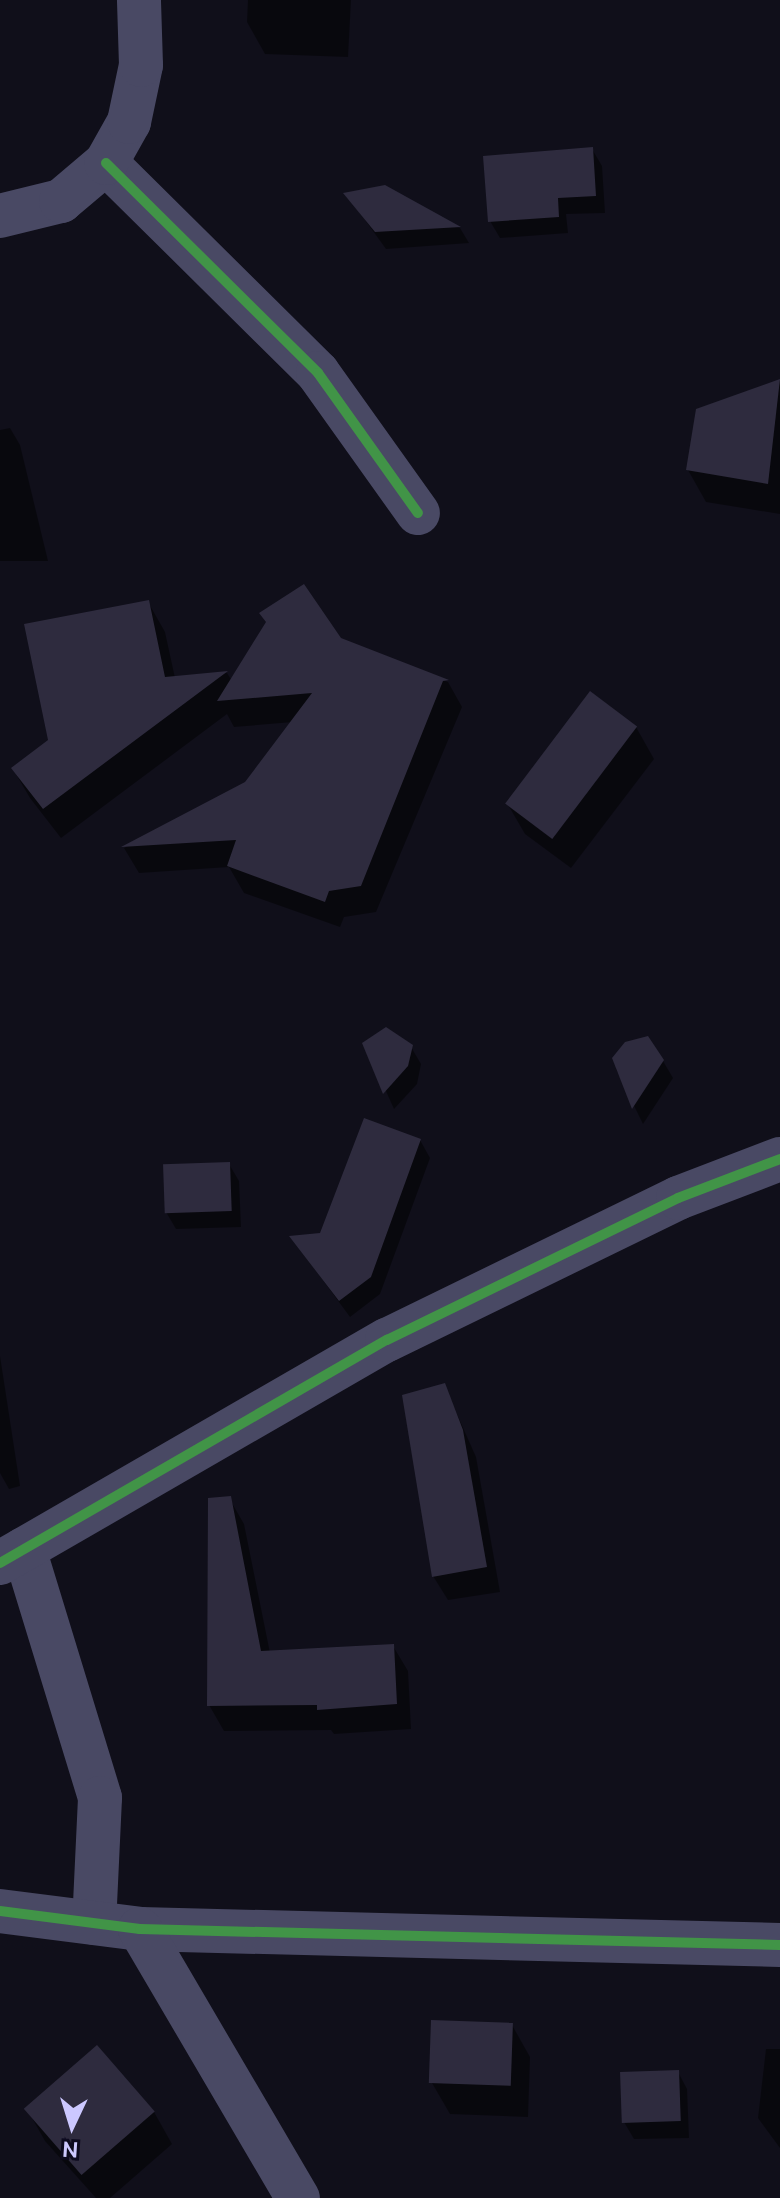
<!DOCTYPE html>
<html>
<head>
<meta charset="utf-8">
<style>
	body { margin:0 }
	#map { position:relative; width:780px; height:2198px; overflow:hidden; background:#100f1a; font-family:Ubuntu,sans-serif }
	div>[style] { position:absolute }
	.shadow>* { inset:0; background:#0007 }
	.building>* { inset:0; background:#2e2b3e; transform-origin:0 0 }
	.minor>* { height:44px; margin:-22px; padding:0 22px; transform-origin:22px; border-radius:22px; background:#494964 }
	.cycleway>* { height:10px; margin:-5px; padding:0 5px; transform-origin:5px; border-radius:5px; background:#419447 }
	span { translate:-50% -50%; white-space:nowrap; text-align:center; line-height:1.15; -webkit-text-stroke:7px #0d0a1f; paint-order:stroke }
	.north { position:absolute; left:32px; top:2086px; width:80px; height:80px; -webkit-text-stroke:6px #0d0a1f; paint-order:stroke; rotate:184deg; font-size:22px; font-weight:700; line-height:32px; text-align:center; color:#ccc8ff }
	.north::after { content:''; display:block; margin:auto; width:28px; height:36px; background:#ccc8ff; clip-path:polygon(50% 0,100% 100%,50% 72%,0 100%) }
</style>
</head>
<body>
<div id="map">
	<div class="shadow">
		<div style="clip-path:polygon(248px 0,351px 0,348px 57px,265px 54px,247px 22px)"></div>
		<div style="clip-path:polygon(592px 149px,602px 166px,605px 213px,566px 214px,568px 233px,500px 238px,490px 221px)"></div>
		<div style="clip-path:polygon(385px 187px,460px 228px,469px 243px,386px 249px,347px 195px)"></div>
		<div style="clip-path:polygon(780px 381px,780px 514px,706px 502px,688px 470px,698px 410px)"></div>
		<div style="clip-path:polygon(10px 428px,20px 445px,48px 561px,0 561px,0 430px)"></div>
		<div style="clip-path:polygon(148px 602px,165px 632px,175px 678px,227px 673px,232px 681px,339px 639px,448px 682px,462px 707px,376px 912px,344px 917px,340px 927px,244px 893px,229px 867px,139px 873px,124px 848px,247px 784px,293px 722px,234px 727px,227px 714px,61px 838px,30px 798px,13px 769px,50px 741px)"></div>
		<div style="clip-path:polygon(636px 727px,654px 759px,571px 868px,525px 834px,507px 803px)"></div>
		<div style="clip-path:polygon(365px 1044px,411px 1047px,421px 1064px,417px 1084px,394px 1109px)"></div>
		<div style="clip-path:polygon(663px 1061px,673px 1078px,643px 1124px,616px 1069px)"></div>
		<div style="clip-path:polygon(420px 1140px,430px 1158px,380px 1294px,350px 1317px,292px 1238px,322px 1235px)"></div>
		<div style="clip-path:polygon(229px 1164px,239px 1181px,241px 1227px,176px 1229px,166px 1212px)"></div>
		<div style="clip-path:polygon(0 1356px,20px 1486px,9px 1489px,0 1473px)"></div>
		<div style="clip-path:polygon(444px 1385px,476px 1457px,500px 1592px,448px 1600px,433px 1576px)"></div>
		<div style="clip-path:polygon(229px 1498px,244px 1524px,270px 1653px,393px 1646px,408px 1671px,411px 1729px,334px 1734px,331px 1730px,224px 1731px,209px 1705px)"></div>
		<div style="clip-path:polygon(512px 2025px,530px 2057px,528px 2117px,450px 2114px,432px 2083px)"></div>
		<div style="clip-path:polygon(96px 2048px,154px 2112px,172px 2144px,110px 2198px,96px 2198px,45px 2141px,27px 2109px)"></div>
		<div style="clip-path:polygon(766px 2049px,780px 2049px,780px 2148px,758px 2118px)"></div>
		<div style="clip-path:polygon(678px 2072px,687px 2089px,689px 2138px,634px 2139px,624px 2122px)"></div>
	</div>
	<div class="building">
		<div style="clip-path:polygon(593px 147px,596px 196px,558px 198px,559px 217px,488px 222px,483px 156px)"></div>
		<div style="clip-path:polygon(385px 185px,461px 227px,375px 232px,343px 193px)"></div>
		<div style="clip-path:polygon(780px 379px,768px 484px,686px 470px,696px 409px)"></div>
		<div style="clip-path:polygon(304px 584px,341px 638px,449px 680px,443px 681px,361px 886px,329px 891px,325px 902px,227px 866px,236px 840px,121px 847px,245px 782px,312px 693px,217px 701px,266px 622px,259px 613px)"></div>
		<div style="clip-path:polygon(149px 600px,165px 677px,228px 671px,43px 809px,11px 768px,48px 740px,24px 624px)"></div>
		<div style="left:590px;top:691px;width:59px;height:141px;rotate:37deg"></div>
		<div style="clip-path:polygon(386px 1027px,413px 1045px,408px 1066px,383px 1094px,362px 1043px)"></div>
		<div style="clip-path:polygon(648px 1036px,664px 1060px,632px 1109px,612px 1058px,625px 1042px)"></div>
		<div style="clip-path:polygon(364px 1118px,421px 1139px,371px 1277px,339px 1301px,289px 1236px,320px 1233px)"></div>
		<div style="left:230px;top:1162px;width:49px;height:67px;rotate:88deg"></div>
		<div style="clip-path:polygon(445px 1383px,463px 1430px,487px 1567px,432px 1577px,402px 1395px)"></div>
		<div style="clip-path:polygon(231px 1496px,261px 1651px,394px 1644px,397px 1704px,317px 1710px,317px 1705px,207px 1706px,208px 1498px)"></div>
		<div style="left:431px;top:2020px;width:82px;height:63px;rotate:2deg"></div>
		<div style="left:97px;top:2045px;width:88px;height:97px;rotate:49deg"></div>
		<div style="left:679px;top:2070px;width:51px;height:59px;rotate:88deg"></div>
	</div>
	<div class="minor">
		<div style="left:106px;top:163px;width:298px;rotate:44.7deg"></div>
		<div style="left:318px;top:373px;width:172px;rotate:54.5deg"></div>
		<div style="left:0;top:216px;width:63px;rotate:-13.8deg"></div>
		<div style="left:61px;top:201px;width:59px;rotate:-40.2deg"></div>
		<div style="left:106px;top:163px;width:47px;rotate:-60.7deg"></div>
		<div style="left:129px;top:122px;width:58px;rotate:-78.1deg"></div>
		<div style="left:141px;top:65px;width:65px;rotate:-91.8deg"></div>
		<div style="left:24px;top:1549px;width:260px;rotate:73deg"></div>
		<div style="left:100px;top:1798px;width:125px;rotate:92.7deg"></div>
		<div style="left:0;top:1563px;width:447px;rotate:-30deg"></div>
		<div style="left:387px;top:1340px;width:324px;rotate:-26deg"></div>
		<div style="left:678px;top:1198px;width:109px;rotate:-20.9deg"></div>
		<div style="left:0;top:1911px;width:141px;rotate:7.3deg"></div>
		<div style="left:140px;top:1929px;width:640px;rotate:1.43deg"></div>
		<div style="left:140px;top:1929px;width:312px;rotate:59.6deg"></div>
	</div>
	<div class="cycleway">
		<div style="left:106px;top:163px;width:298px;rotate:44.7deg"></div>
		<div style="left:318px;top:373px;width:172px;rotate:54.5deg"></div>
		<div style="left:0;top:1563px;width:447px;rotate:-30deg"></div>
		<div style="left:387px;top:1340px;width:324px;rotate:-26deg"></div>
		<div style="left:678px;top:1198px;width:109px;rotate:-20.9deg"></div>
		<div style="left:0;top:1911px;width:141px;rotate:7.3deg"></div>
		<div style="left:140px;top:1929px;width:640px;rotate:1.43deg"></div>
	</div>
	<div class="north">N</div>
</div>
</body>
</html>
